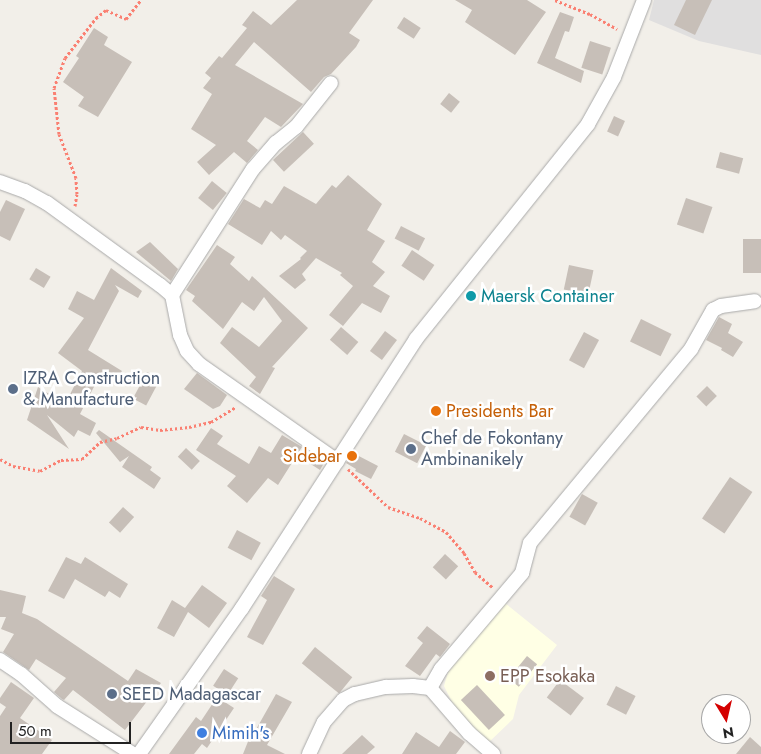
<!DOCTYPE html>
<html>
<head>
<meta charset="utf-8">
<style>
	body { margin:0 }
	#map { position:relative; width:761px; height:754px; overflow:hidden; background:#f2efe9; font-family:Jost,sans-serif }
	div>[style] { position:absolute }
	.residential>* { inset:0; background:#e0dfdf }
	.education>* { inset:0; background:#ffffe5 }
	.building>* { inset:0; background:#c7bfb8; transform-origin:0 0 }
	.path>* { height:3px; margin-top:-1.5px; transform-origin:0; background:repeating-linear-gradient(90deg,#fa8072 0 2.5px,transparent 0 5px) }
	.roads { filter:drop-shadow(0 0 1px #a9a9a9) drop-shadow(0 0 1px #a9a9a9) }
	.street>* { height:14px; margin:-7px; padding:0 7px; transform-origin:7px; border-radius:7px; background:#fff }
	.dots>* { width:14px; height:14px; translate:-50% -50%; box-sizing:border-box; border:2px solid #fff; border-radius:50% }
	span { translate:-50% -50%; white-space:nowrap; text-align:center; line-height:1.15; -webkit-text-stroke:5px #fff; paint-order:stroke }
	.culture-label { font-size:18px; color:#0d838f }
	.left { translate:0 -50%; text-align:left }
	.service-label { font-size:18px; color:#4e5e75 }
	.food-label { font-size:18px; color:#c56008 }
	.right { translate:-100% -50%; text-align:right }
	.education-label { font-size:18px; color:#785e54 }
	.shop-label { font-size:18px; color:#366cbe }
	.north { position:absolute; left:701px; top:694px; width:50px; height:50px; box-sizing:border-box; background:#fff; border:1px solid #a7a7a7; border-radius:50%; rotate:171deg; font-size:14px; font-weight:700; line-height:20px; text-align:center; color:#222 }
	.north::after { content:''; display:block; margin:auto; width:18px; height:22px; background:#d40000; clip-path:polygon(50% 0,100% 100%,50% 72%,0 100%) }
	.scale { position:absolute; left:10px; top:722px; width:121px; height:22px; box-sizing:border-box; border:2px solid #222; border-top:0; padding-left:6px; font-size:15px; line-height:18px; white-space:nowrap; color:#222; -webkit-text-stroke:4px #fff; paint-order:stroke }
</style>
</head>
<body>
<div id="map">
	<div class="residential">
		<div style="clip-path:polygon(654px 0,761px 0,761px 55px,699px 41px,649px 20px)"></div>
	</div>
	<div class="education">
		<div style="clip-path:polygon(505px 603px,557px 645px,519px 695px,513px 719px,488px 743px,453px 704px,444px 686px,448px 672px,458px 657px)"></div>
	</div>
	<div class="building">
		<div style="clip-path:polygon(297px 0,373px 0,349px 33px,360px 40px,356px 47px,331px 74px,324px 77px,311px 92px,254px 42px,235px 65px,303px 104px,281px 127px,265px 117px,247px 141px,258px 150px,247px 163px,234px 152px,209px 175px,197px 162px,216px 145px,191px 129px,212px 94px,203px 88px,211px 78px,205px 73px,219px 56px,222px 58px,247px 28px,242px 25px,253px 11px,271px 25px)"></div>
		<div style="clip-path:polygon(455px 0,527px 0,546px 12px,515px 55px,465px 22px,472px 10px)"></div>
		<div style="clip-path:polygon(686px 0,712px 0,695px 35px,674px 25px)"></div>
		<div style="clip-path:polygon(560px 12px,574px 17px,569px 32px,565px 31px,555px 58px,584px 71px,581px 83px,537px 63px)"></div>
		<div style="left:404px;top:17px;width:20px;height:13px;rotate:33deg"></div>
		<div style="clip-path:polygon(94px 28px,108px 37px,104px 45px,132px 62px,98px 117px,78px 106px,84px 97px,63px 82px,79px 58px,76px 56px)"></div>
		<div style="left:590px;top:41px;width:22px;height:28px;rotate:18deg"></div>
		<div style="left:449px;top:93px;width:14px;height:14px;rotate:39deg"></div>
		<div style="left:614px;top:116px;width:12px;height:17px;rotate:24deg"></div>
		<div style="left:303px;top:132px;width:16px;height:41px;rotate:47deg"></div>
		<div style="left:720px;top:152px;width:24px;height:16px;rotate:15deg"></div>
		<div style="clip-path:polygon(348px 175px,382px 204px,367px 230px,385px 241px,372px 262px,385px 272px,373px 286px,390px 296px,381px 313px,362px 303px,343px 326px,329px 315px,353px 286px,340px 275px,342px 273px,316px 258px,302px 274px,306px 280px,295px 289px,279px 276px,301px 259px,300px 258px,307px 251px,285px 235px,281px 240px,271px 231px,262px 245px,228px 224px,244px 199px,260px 208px,265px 200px,272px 204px,284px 186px,316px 204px,332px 185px,336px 188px)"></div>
		<div style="left:212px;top:181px;width:19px;height:22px;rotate:39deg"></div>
		<div style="left:686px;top:198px;width:28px;height:28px;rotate:19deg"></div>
		<div style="clip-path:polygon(6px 200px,25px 209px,10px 241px,0 236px,0 212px)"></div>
		<div style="left:401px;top:226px;width:27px;height:14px;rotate:27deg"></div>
		<div style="left:743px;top:239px;width:18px;height:34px"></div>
		<div style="clip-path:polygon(150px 242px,178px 269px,171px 281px,136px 252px)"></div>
		<div style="clip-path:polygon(217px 245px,235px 257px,230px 264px,249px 281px,252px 276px,308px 328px,272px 367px,275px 368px,260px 394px,249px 386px,256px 377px,220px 343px,232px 327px,259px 347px,282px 321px,264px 297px,254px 311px,242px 302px,223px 329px,192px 301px,195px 296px,186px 290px)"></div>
		<div style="left:412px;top:250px;width:27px;height:19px;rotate:34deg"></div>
		<div style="left:569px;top:265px;width:25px;height:25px;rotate:12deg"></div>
		<div style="left:36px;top:268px;width:17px;height:13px;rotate:31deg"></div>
		<div style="clip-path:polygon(111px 268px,142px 291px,138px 298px,115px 285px,119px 291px,88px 350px,122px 371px,112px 385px,99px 377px,80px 414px,96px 423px,90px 436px,78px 430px,74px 437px,47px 415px,69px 449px,27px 420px,38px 387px,65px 404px,82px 371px,58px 353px,84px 318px,68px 309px,77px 291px,94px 300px)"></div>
		<div style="clip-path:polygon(719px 317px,732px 324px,728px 333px,743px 342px,733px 357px,721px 350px,722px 348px,706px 340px)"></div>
		<div style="left:641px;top:319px;width:34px;height:25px;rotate:26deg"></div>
		<div style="left:341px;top:327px;width:23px;height:17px;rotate:41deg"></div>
		<div style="left:385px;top:331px;width:15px;height:25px;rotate:37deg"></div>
		<div style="left:584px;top:332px;width:17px;height:32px;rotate:28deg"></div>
		<div style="left:147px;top:372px;width:15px;height:30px;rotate:28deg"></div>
		<div style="clip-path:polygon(197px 373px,227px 395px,220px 406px,213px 409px,184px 389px)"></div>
		<div style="left:707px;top:386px;width:14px;height:15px;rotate:45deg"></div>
		<div style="clip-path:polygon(211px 428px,223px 436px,217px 444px,249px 464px,259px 446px,271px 453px,282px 435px,302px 447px,278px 485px,268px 478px,247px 503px,227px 486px,236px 476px,196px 450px)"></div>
		<div style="clip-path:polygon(99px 430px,152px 467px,150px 470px,161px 478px,154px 489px,122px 467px,129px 456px,120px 462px,96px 433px)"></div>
		<div style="left:404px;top:434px;width:25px;height:20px;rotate:27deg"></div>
		<div style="left:186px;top:448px;width:19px;height:12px;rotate:43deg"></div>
		<div style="clip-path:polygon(353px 453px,378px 466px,371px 479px,355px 471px,356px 469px,346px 463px)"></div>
		<div style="clip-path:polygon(313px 455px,324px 463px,320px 470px,309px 463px)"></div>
		<div style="left:730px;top:477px;width:27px;height:50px;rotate:34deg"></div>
		<div style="left:582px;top:494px;width:18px;height:26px;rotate:29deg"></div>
		<div style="left:123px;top:507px;width:15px;height:21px;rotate:42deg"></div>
		<div style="left:237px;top:530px;width:27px;height:20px;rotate:28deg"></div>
		<div style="left:445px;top:554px;width:18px;height:18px;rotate:43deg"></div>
		<div style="clip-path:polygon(66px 557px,81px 564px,85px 557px,128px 584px,120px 598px,109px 591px,105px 597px,75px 579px,64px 599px,48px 591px)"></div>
		<div style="clip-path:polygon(274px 576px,295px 589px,263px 645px,247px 637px,267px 600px,261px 596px)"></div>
		<div style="clip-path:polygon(202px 585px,227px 603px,209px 628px,188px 612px,174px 637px,157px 628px,172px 600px,185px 608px)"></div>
		<div style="clip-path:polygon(0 590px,26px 596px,22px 613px,37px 619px,128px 681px,136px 669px,161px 683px,125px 730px,73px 690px,64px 700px,62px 699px,54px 692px,66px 678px,36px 659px,29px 670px,3px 652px,14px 634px,1px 629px,6px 617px,0 617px)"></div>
		<div style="clip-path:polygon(427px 626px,450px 644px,440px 657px,436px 654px,420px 676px,405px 666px,423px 643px,417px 638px)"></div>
		<div style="left:315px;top:647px;width:48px;height:21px;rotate:39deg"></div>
		<div style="left:527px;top:656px;width:13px;height:29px;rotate:39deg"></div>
		<div style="left:224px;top:669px;width:17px;height:20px;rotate:33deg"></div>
		<div style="left:560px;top:680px;width:30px;height:22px;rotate:37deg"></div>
		<div style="clip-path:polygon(11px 682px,34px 698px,20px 718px,52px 740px,42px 754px,0 754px,0 716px,6px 707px,0 703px,0 698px)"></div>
		<div style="left:477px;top:685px;width:41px;height:22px;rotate:47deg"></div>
		<div style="left:616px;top:686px;width:22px;height:21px;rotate:27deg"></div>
		<div style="clip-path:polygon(276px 694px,292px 702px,267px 745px,285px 754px,243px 754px,249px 739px,250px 740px)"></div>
		<div style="clip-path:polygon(217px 697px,234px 708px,207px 748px,202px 744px,194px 754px,169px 754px,196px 717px,201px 721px)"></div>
		<div style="clip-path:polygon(450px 731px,465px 742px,456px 754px,402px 754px,416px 732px,439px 747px)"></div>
		<div style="clip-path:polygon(362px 735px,375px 747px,367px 754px,342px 754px)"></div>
		<div style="clip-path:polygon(750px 737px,761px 747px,761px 754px,736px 754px)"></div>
	</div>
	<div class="path">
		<div style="left:555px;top:0;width:38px;rotate:22deg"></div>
		<div style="left:590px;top:14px;width:31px;rotate:29deg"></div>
		<div style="left:75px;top:206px;width:12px;rotate:-81deg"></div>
		<div style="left:77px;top:194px;width:16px;rotate:-94deg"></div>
		<div style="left:76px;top:178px;width:47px;rotate:-111.1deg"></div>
		<div style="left:59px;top:134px;width:46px;rotate:-96.2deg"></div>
		<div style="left:54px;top:88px;width:32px;rotate:-70deg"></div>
		<div style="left:65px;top:58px;width:51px;rotate:-52.2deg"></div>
		<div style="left:96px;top:18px;width:13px;rotate:-39deg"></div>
		<div style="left:106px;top:10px;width:22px;rotate:24deg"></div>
		<div style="left:126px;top:19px;width:24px;rotate:-52deg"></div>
		<div style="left:0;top:459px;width:15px;rotate:28deg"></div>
		<div style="left:13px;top:466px;width:27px;rotate:10deg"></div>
		<div style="left:40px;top:471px;width:24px;rotate:-28deg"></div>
		<div style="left:61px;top:460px;width:21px;rotate:-3deg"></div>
		<div style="left:82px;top:459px;width:25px;rotate:-43deg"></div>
		<div style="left:100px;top:442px;width:17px;rotate:-13deg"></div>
		<div style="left:117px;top:438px;width:26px;rotate:-25deg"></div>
		<div style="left:141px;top:427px;width:19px;rotate:9deg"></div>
		<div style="left:160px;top:430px;width:29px;rotate:-6deg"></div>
		<div style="left:189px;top:427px;width:23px;rotate:-13deg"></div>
		<div style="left:211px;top:422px;width:29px;rotate:-31deg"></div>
		<div style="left:348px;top:469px;width:55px;rotate:43.5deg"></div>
		<div style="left:388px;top:507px;width:34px;rotate:19deg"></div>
		<div style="left:420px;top:518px;width:30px;rotate:28deg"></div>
		<div style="left:446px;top:532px;width:28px;rotate:49deg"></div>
		<div style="left:464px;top:553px;width:22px;rotate:60deg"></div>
		<div style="left:475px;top:572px;width:23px;rotate:41deg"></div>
	</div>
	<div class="roads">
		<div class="street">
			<div style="left:0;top:182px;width:27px;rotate:20deg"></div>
			<div style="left:25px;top:191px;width:25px;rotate:29deg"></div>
			<div style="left:47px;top:203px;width:140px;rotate:36deg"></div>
			<div style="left:160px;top:285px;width:16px;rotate:40deg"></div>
			<div style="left:172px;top:295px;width:41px;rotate:78.7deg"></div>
			<div style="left:180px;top:335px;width:17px;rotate:66deg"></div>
			<div style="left:187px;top:351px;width:18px;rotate:47deg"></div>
			<div style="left:199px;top:364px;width:169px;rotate:35.1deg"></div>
			<div style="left:172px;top:295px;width:150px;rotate:-57.3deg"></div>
			<div style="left:253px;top:169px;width:35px;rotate:-49deg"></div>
			<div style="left:276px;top:143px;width:26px;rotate:-39deg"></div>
			<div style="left:296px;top:127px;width:56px;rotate:-51.5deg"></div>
			<div style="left:0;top:660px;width:25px;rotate:34deg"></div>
			<div style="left:21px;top:674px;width:48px;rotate:41.6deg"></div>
			<div style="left:57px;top:706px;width:90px;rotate:32.3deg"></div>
			<div style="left:430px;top:688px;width:22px;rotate:-60deg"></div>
			<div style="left:441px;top:669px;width:126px;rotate:-49.8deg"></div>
			<div style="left:522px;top:573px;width:31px;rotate:-75deg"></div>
			<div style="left:530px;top:543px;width:252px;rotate:-50.3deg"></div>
			<div style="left:691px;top:349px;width:45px;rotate:-60.6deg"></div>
			<div style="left:713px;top:310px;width:9px;rotate:-27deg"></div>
			<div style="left:721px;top:306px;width:34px;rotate:-8deg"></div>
			<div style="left:139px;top:754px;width:179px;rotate:-54.8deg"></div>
			<div style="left:242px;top:608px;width:320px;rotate:-57.1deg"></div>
			<div style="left:416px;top:339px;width:275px;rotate:-51.3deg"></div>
			<div style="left:588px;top:124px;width:54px;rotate:-61deg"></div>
			<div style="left:614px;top:77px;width:83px;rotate:-68.7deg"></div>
			<div style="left:309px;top:754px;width:35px;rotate:-65deg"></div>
			<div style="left:324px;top:722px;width:29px;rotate:-49deg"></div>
			<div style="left:343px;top:700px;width:13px;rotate:-27deg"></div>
			<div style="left:355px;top:694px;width:32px;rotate:-13deg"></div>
			<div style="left:386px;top:687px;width:27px;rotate:-2deg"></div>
			<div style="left:413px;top:686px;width:17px;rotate:7deg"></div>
			<div style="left:430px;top:688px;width:60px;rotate:49.1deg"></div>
			<div style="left:469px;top:733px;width:32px;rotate:41deg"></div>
		</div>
	</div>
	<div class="dots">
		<div style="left:471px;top:296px;background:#0f9aa8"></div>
		<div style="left:13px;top:389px;background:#5c6f8a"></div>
		<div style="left:436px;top:411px;background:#e8710a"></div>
		<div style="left:411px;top:449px;background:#5c6f8a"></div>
		<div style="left:352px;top:456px;background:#e8710a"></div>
		<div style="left:490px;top:676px;background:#8d6e63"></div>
		<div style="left:112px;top:694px;background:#5c6f8a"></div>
		<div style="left:202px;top:733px;background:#3f7fe0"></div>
	</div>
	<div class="culture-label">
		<span class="left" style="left:481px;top:296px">Maersk Container</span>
	</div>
	<div class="service-label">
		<span class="left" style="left:23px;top:389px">IZRA Construction<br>&amp; Manufacture</span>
		<span class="left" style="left:421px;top:449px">Chef de Fokontany<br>Ambinanikely</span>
		<span class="left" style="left:122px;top:694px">SEED Madagascar</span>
	</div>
	<div class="food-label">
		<span class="left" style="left:446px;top:411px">Presidents Bar</span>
		<span class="right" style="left:342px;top:456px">Sidebar</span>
	</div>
	<div class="education-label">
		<span class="left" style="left:500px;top:676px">EPP Esokaka</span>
	</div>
	<div class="shop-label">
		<span class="left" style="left:212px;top:733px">Mimih's</span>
	</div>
	<div class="north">N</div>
	<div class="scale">50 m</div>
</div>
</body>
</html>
